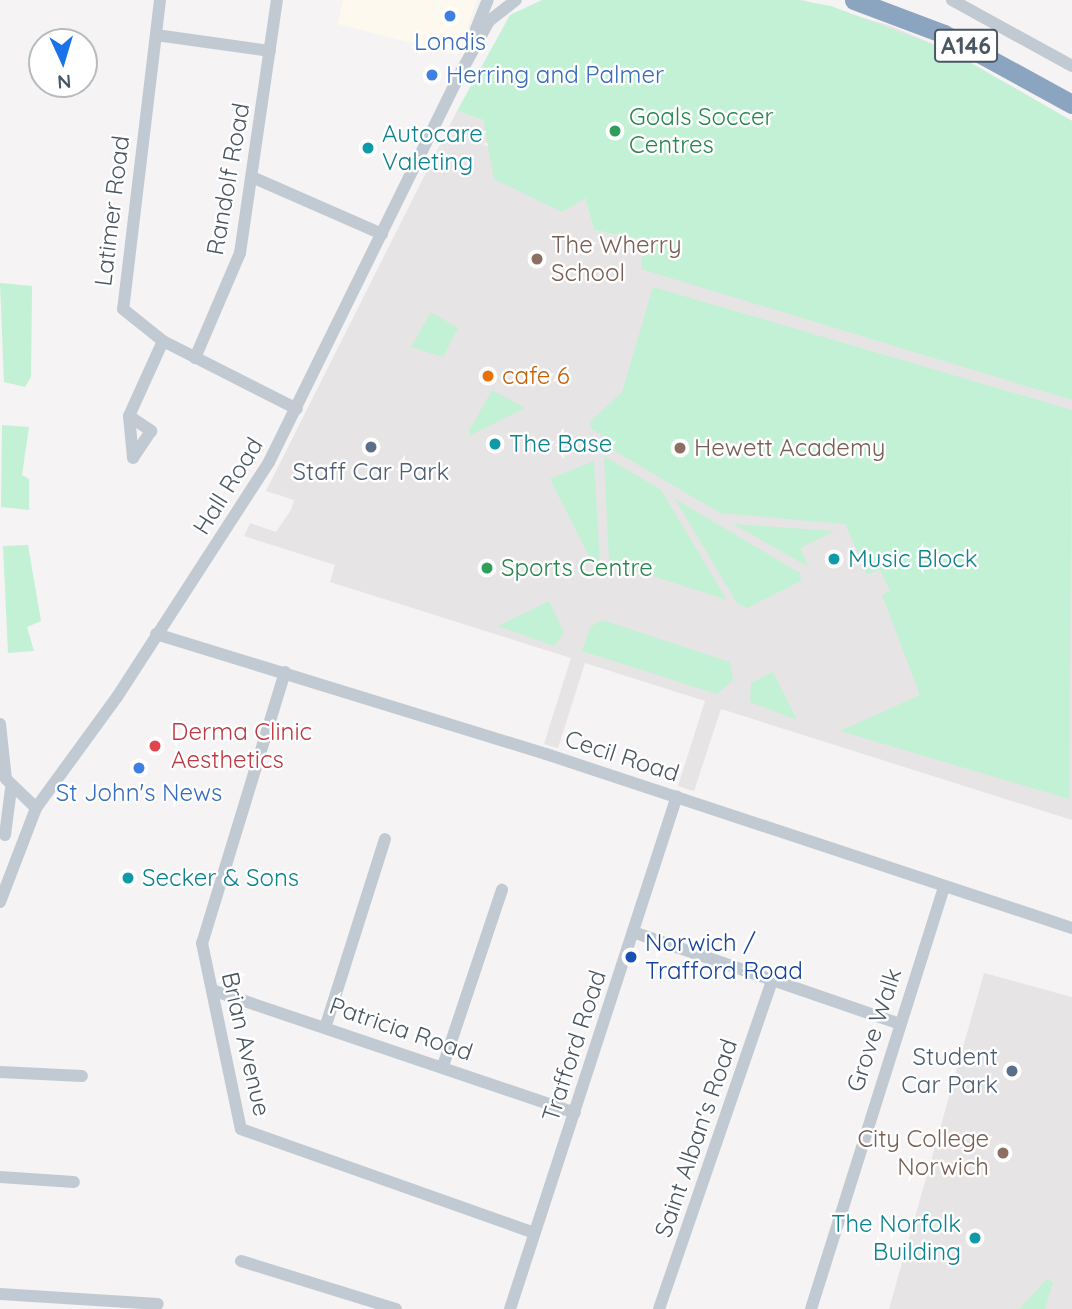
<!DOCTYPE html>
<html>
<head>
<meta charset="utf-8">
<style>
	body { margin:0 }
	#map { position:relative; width:1072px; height:1309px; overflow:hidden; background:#f5f3f3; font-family:Quicksand,sans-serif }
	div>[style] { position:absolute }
	.commercial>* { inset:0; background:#fdf9ef }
	.education>* { inset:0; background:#e6e4e5 }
	.green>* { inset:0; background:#c3f1d5 }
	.minor>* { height:12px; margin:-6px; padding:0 6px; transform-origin:6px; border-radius:6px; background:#c1cad2 }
	.highway>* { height:19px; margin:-9.5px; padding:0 9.5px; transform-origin:9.5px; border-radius:9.5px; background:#8ba5c1 }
	.dots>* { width:19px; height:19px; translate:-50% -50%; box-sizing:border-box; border:4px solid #fff; border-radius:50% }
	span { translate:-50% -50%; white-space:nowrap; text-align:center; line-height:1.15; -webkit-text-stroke:5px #fff; paint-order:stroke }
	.shield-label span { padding:2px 5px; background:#fff; border:2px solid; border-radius:5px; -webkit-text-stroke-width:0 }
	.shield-label { font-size:23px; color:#4a5661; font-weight:700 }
	.shop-label { font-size:24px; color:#366cbe }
	.left { translate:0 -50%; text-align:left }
	.leisure-label { font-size:24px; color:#27864d }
	.culture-label { font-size:24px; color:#0d838f }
	.right { translate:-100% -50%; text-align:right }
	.street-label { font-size:24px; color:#4a5661 }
	.education-label { font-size:24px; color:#785e54 }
	.food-label { font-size:24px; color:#c56008 }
	.service-label { font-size:24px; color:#4e5e75 }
	.health-label { font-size:24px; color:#be3a42 }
	.transit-label { font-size:24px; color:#164399 }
	.north { position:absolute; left:28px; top:28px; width:70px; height:70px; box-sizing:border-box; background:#fff; border:2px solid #b7bbc0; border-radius:50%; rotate:176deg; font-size:19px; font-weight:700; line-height:28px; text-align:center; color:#4a5661 }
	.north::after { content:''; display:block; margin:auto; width:24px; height:32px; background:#1a73e8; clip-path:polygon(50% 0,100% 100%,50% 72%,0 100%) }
</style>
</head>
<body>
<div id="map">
	<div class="commercial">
		<div style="clip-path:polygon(343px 0,477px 0,458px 55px,338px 24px)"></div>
	</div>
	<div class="education">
		<div style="clip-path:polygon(744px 0,803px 0,891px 26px,950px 51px,1072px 121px,1072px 820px,721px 709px,694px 791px,687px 789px,678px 786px,705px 701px,585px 663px,558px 748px,544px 744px,571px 658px,330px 582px,335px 565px,244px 536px,250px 523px,276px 532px,291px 510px,294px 500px,266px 491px,457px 111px,483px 120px,489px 142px,483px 144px,585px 198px,594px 230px,643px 240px)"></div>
		<div style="clip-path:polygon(984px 973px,1072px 997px,1072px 1309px,889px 1309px)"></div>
	</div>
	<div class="green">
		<div style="clip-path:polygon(542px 0,797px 0,831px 6px,950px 51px,1072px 121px,1072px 400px,641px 269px,643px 240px,594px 230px,585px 198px,562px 212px,494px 179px,483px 120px,457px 111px,510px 15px)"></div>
		<div style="clip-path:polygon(0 283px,32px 286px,31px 377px,25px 387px,4px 382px)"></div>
		<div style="clip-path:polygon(653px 287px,1072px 410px,1069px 799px,840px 731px,920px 695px,882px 595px,890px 591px,880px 570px,867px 574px,845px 524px,720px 513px,608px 447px,607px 437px,592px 430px,589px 423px,622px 392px)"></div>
		<div style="clip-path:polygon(431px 312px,458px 328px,443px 357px,411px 347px)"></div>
		<div style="clip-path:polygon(492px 390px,525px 408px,469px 436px,470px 429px)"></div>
		<div style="clip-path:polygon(2px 425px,29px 427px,22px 475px,29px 479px,29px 510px,1px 507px)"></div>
		<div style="clip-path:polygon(604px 456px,661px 490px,727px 600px,609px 562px)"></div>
		<div style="clip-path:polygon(594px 461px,600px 565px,592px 562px,550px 479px)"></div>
		<div style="clip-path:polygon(675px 499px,800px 573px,801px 581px,747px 608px,737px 603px)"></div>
		<div style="clip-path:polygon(733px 524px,835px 531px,800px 548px,809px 567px)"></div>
		<div style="clip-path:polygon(28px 545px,41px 621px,27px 627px,34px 651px,8px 653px,3px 546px)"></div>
		<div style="clip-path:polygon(549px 601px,564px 633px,554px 646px,498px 626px)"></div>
		<div style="clip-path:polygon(602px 620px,730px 662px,733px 680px,717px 694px,582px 651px,590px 627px)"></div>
		<div style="clip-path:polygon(773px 672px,797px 720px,750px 702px,751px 683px)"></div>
		<div style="clip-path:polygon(1047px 1279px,1053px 1282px,1045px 1309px,1019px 1309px)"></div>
	</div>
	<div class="minor">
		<div style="left:160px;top:0;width:311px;rotate:96.8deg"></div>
		<div style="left:123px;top:309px;width:51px;rotate:38.7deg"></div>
		<div style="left:163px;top:341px;width:150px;rotate:26.9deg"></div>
		<div style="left:952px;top:0;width:137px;rotate:28.8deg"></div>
		<div style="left:476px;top:29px;width:31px;rotate:-68deg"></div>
		<div style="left:156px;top:35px;width:115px;rotate:8deg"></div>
		<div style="left:252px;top:177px;width:142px;rotate:23.7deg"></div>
		<div style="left:195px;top:358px;width:114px;rotate:-66.8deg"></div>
		<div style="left:240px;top:253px;width:256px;rotate:-81.7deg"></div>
		<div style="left:129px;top:416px;width:27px;rotate:34deg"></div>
		<div style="left:151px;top:431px;width:32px;rotate:124deg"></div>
		<div style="left:133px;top:458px;width:42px;rotate:-95.4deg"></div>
		<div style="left:129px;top:416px;width:82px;rotate:-65.6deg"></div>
		<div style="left:156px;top:634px;width:408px;rotate:17.1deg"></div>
		<div style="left:546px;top:754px;width:554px;rotate:18.3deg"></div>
		<div style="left:285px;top:672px;width:283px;rotate:107deg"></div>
		<div style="left:202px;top:943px;width:190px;rotate:78.2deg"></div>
		<div style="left:241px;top:1129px;width:311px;rotate:19.5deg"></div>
		<div style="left:0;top:724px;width:55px;rotate:83.8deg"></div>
		<div style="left:6px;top:779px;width:42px;rotate:44deg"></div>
		<div style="left:5px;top:835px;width:46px;rotate:-82.6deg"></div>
		<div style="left:0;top:902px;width:101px;rotate:-69deg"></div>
		<div style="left:36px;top:808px;width:137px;rotate:-53.9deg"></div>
		<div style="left:117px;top:697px;width:280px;rotate:-57.1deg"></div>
		<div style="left:269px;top:462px;width:435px;rotate:-63.8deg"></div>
		<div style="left:461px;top:72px;width:58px;rotate:-61.2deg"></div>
		<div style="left:489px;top:21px;width:34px;rotate:-38deg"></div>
		<div style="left:633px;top:932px;width:280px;rotate:19deg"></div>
		<div style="left:212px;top:990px;width:383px;rotate:18.7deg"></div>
		<div style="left:326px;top:1025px;width:195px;rotate:-72.4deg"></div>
		<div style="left:443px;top:1066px;width:186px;rotate:-71.5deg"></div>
		<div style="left:0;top:1072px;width:82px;rotate:2.8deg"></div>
		<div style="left:0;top:1177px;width:74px;rotate:3.9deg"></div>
		<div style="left:241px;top:1261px;width:162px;rotate:17.2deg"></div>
		<div style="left:0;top:1294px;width:158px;rotate:3.6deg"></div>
		<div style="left:510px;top:1309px;width:539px;rotate:-71.97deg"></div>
		<div style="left:659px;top:1309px;width:348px;rotate:-71deg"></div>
		<div style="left:811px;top:1309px;width:442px;rotate:-72.5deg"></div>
	</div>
	<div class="highway">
		<div style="left:854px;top:0;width:96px;rotate:20.7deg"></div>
		<div style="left:944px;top:34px;width:146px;rotate:28.7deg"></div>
	</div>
	<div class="dots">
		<div style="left:450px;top:16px;background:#3f7fe0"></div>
		<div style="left:432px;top:75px;background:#3f7fe0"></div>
		<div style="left:615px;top:131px;background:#2e9e5b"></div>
		<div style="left:368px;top:148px;background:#0f9aa8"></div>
		<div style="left:537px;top:259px;background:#8d6e63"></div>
		<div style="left:488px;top:376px;background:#e8710a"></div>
		<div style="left:495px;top:444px;background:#0f9aa8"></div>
		<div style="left:371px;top:447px;background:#5c6f8a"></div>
		<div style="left:680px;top:448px;background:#8d6e63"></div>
		<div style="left:834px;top:559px;background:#0f9aa8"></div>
		<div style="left:487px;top:568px;background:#2e9e5b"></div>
		<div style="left:155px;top:746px;background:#e0444e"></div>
		<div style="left:139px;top:768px;background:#3f7fe0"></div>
		<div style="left:128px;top:878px;background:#0f9aa8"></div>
		<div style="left:631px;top:957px;background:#1a4fb4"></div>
		<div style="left:1012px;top:1071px;background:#5c6f8a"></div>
		<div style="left:1003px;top:1153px;background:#8d6e63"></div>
		<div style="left:975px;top:1238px;background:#0f9aa8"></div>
	</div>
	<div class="shield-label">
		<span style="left:966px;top:46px">A146</span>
	</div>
	<div class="shop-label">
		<span style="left:450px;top:42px">Londis</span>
		<span class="left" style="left:446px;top:75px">Herring and Palmer</span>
		<span style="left:139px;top:793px">St John's News</span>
	</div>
	<div class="leisure-label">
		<span class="left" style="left:629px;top:131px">Goals Soccer<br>Centres</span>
		<span class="left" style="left:501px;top:568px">Sports Centre</span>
	</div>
	<div class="culture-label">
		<span class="left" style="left:382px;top:148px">Autocare<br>Valeting</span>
		<span class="left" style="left:509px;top:444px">The Base</span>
		<span class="left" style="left:848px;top:559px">Music Block</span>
		<span class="left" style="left:142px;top:878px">Secker &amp; Sons</span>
		<span class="right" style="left:961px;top:1238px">The Norfolk<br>Building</span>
	</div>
	<div class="street-label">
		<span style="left:228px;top:179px;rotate:-80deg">Randolf Road</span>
		<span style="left:112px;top:211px;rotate:-83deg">Latimer Road</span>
		<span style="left:228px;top:486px;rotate:-58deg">Hall Road</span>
		<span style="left:622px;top:756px;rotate:18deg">Cecil Road</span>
		<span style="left:401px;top:1029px;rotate:19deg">Patricia Road</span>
		<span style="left:874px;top:1030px;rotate:-72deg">Grove Walk</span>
		<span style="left:246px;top:1044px;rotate:77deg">Brian Avenue</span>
		<span style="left:574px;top:1046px;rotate:-72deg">Trafford Road</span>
		<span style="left:696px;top:1138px;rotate:-71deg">Saint Alban's Road</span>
	</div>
	<div class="education-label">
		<span class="left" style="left:551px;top:259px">The Wherry<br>School</span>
		<span class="left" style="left:694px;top:448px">Hewett Academy</span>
		<span class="right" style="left:989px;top:1153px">City College<br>Norwich</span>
	</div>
	<div class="food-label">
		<span class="left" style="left:502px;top:376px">cafe 6</span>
	</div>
	<div class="service-label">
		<span style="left:371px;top:472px">Staff Car Park</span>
		<span class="right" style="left:998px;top:1071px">Student<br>Car Park</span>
	</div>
	<div class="health-label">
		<span class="left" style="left:171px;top:746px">Derma Clinic<br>Aesthetics</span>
	</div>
	<div class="transit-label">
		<span class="left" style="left:645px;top:957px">Norwich /<br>Trafford Road</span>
	</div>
	<div class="north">N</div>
</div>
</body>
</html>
